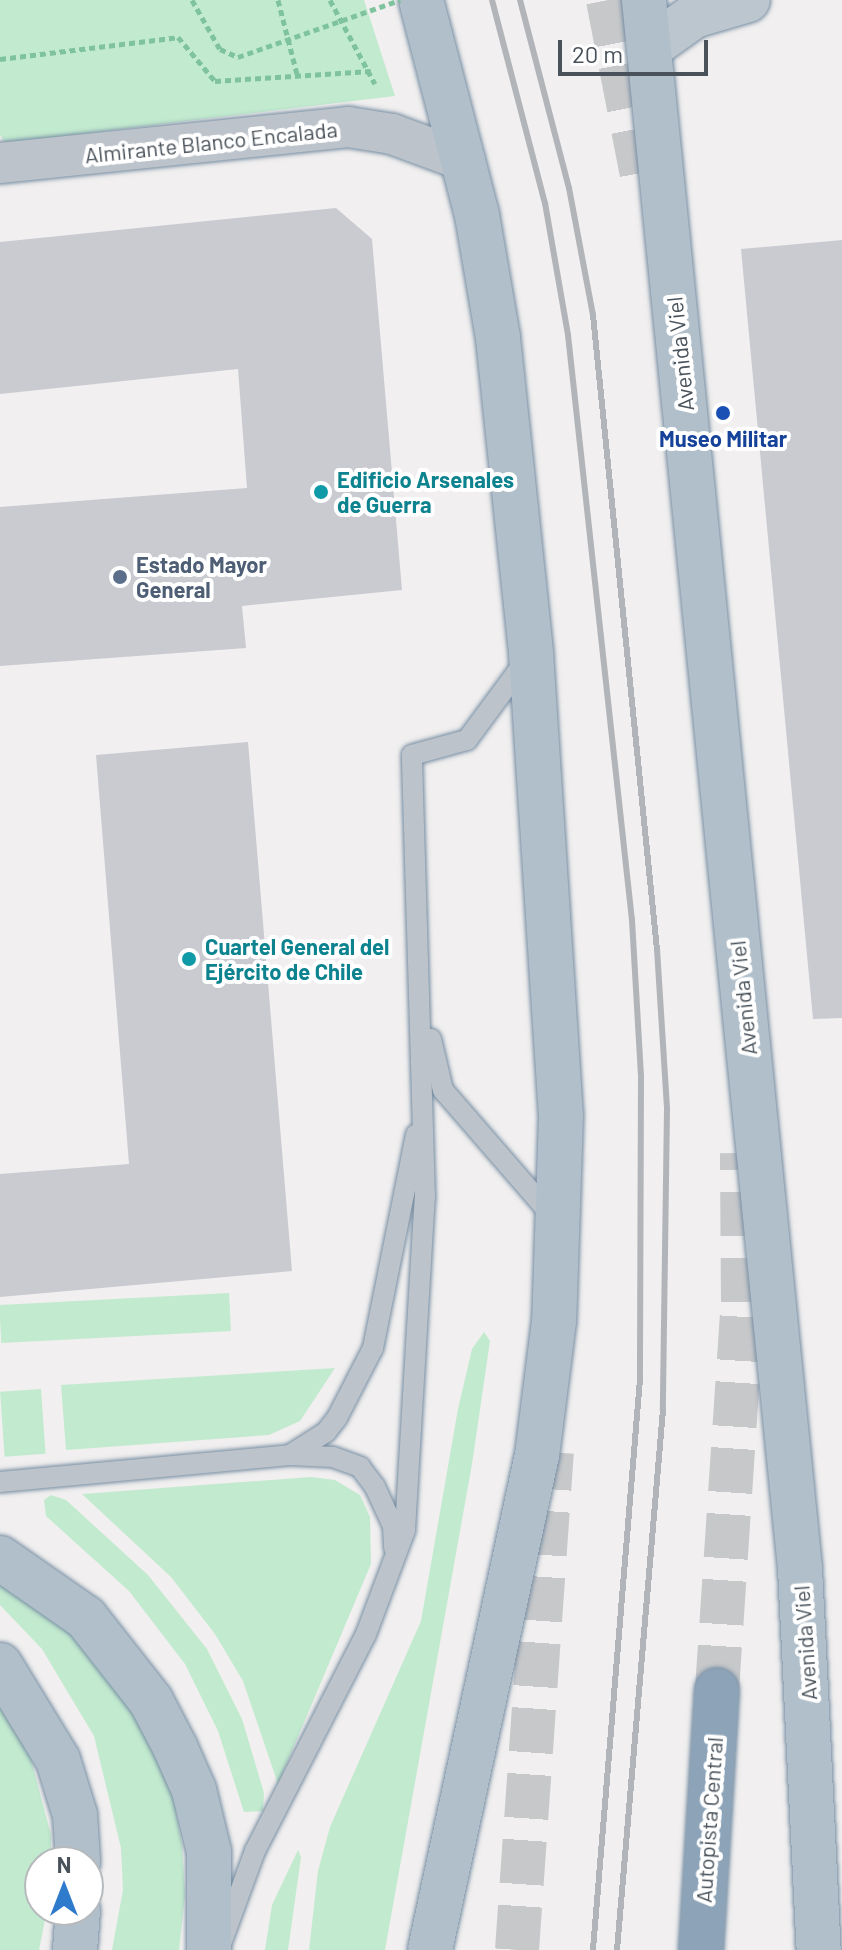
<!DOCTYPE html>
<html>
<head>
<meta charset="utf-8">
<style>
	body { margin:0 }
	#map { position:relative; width:842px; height:1950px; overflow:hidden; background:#f1efef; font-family:Barlow,sans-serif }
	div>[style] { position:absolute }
	.green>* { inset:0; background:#c2eacf; transform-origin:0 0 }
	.building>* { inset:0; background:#c9cbd1 }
	.highway-tunnel>* { height:44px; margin-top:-22px; transform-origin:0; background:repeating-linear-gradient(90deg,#c7c8ca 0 44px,transparent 0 66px) }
	.path>* { height:5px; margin-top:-2.5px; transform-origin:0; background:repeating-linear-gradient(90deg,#7ec39e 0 6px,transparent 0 10px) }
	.roads { filter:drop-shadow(0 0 2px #778ea3) drop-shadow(0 0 2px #778ea3) }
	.lane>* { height:20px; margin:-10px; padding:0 10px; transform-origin:10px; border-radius:10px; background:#bcc3ca }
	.street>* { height:40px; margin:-20px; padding:0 20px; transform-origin:20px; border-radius:20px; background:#bcc3ca }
	.secondary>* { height:44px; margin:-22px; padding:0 22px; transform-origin:22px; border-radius:22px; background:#bcc6ce }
	.primary>* { height:44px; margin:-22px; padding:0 22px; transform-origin:22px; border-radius:22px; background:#b1bfca }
	.highway>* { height:44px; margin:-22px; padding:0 22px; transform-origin:22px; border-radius:22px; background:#8ca3b8 }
	.rail>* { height:6px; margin:-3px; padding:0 3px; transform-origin:3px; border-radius:3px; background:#b1b4b8 }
	.path-bridge>* { height:5px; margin-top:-2.5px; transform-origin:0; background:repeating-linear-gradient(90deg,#7ec39e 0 6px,transparent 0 10px) }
	.dots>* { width:22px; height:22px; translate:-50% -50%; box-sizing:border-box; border:4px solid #fff; border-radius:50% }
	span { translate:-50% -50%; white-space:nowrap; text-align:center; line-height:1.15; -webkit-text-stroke:8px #fff; paint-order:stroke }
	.street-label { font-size:22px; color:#49525a }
	.transit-label { font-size:22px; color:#164399; font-weight:700 }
	.culture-label { font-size:22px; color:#0d838f; font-weight:700 }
	.left { translate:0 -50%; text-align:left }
	.service-label { font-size:22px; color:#4e5e75; font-weight:700 }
	.north { position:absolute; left:24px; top:1846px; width:80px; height:80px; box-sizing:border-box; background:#fff; border:2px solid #b6babd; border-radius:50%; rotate:0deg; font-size:22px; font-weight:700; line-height:32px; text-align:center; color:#49525a }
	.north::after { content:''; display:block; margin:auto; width:28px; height:36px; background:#2e7acb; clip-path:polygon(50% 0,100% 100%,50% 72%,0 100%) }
	.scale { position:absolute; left:558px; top:40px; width:150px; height:36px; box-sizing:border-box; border:4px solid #49525a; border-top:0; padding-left:10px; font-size:24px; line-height:28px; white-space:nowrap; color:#49525a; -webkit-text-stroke:6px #fff; paint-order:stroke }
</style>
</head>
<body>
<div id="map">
	<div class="green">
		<div style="clip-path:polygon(0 0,364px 0,395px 96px,5px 143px,0 135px)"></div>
		<div style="left:229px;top:1293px;width:38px;height:230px;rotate:87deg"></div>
		<div style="clip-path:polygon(484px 1332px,490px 1341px,472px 1464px,385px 1950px,309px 1950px,318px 1871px,330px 1827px,421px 1621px,458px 1409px,472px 1349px)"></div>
		<div style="clip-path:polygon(335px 1368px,300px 1421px,269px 1435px,66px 1450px,61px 1385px)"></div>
		<div style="left:41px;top:1389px;width:65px;height:41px;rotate:86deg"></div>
		<div style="clip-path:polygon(311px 1477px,335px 1480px,360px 1495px,370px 1517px,371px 1564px,278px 1784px,243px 1681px,215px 1634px,171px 1577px,82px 1494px)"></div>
		<div style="clip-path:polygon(51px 1495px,66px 1500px,148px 1575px,207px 1649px,242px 1719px,264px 1793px,263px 1811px,244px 1812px,218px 1731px,185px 1664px,129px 1591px,46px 1516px,44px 1500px)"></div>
		<div style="clip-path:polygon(0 1576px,71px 1628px,136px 1713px,173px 1795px,182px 1845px,185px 1895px,179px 1950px,112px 1950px,123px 1890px,121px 1848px,94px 1736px,42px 1649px,0 1605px)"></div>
		<div style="clip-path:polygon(0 1698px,24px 1733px,51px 1835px,51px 1862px,40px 1862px,40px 1910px,47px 1910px,39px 1950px,0 1950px)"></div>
		<div style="clip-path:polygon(298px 1850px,301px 1857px,288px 1950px,265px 1950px,272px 1905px)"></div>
	</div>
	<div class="building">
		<div style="clip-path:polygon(336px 208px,372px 239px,402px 590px,242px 606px,246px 648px,0 666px,0 507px,247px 488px,238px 369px,0 394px,0 242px)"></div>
		<div style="clip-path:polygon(842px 240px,842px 1018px,813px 1019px,741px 249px)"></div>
		<div style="clip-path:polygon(248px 742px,292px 1271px,0 1297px,0 1174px,129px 1164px,96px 755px)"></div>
	</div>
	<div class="highway-tunnel">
		<div style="left:608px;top:0;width:189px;rotate:79deg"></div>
		<div style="left:717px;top:1690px;width:389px;rotate:-86.2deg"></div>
		<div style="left:743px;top:1302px;width:149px;rotate:-90.4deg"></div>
		<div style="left:517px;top:1950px;width:499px;rotate:-86deg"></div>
	</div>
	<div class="path">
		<div style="left:278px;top:0;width:76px;rotate:75.6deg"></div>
		<div style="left:330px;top:0;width:95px;rotate:61.8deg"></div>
		<div style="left:0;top:59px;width:179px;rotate:-7deg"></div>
		<div style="left:178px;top:37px;width:57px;rotate:49.9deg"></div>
		<div style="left:215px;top:81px;width:156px;rotate:-3.7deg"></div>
	</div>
	<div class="roads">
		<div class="lane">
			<div style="left:431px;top:1039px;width:52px;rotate:76.8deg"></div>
			<div style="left:443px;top:1090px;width:168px;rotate:49.1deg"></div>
			<div style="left:290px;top:1455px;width:43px;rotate:-32.6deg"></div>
			<div style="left:326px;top:1432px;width:18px;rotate:-52deg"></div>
			<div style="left:337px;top:1418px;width:79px;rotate:-62.8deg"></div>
			<div style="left:373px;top:1348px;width:218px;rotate:-78.6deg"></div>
			<div style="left:0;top:1482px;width:291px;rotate:-5.3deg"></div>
			<div style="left:290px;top:1455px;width:43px;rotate:2.7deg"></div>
			<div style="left:333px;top:1457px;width:29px;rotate:20deg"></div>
			<div style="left:360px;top:1467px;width:25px;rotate:53deg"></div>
			<div style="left:375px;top:1487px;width:43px;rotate:65.2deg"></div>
			<div style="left:393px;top:1526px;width:22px;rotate:87deg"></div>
			<div style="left:222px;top:1941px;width:96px;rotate:-69.9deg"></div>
			<div style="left:255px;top:1851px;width:244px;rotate:-62.9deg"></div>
			<div style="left:366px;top:1634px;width:111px;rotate:-69.4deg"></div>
			<div style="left:405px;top:1530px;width:333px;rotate:-86.6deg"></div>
			<div style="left:425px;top:1198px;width:443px;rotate:-91.7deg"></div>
			<div style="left:412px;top:755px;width:57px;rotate:-15.3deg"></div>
			<div style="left:467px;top:740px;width:101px;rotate:-53.5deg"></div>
		</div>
		<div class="street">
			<div style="left:0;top:163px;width:350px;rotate:-5.9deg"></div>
			<div style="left:348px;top:127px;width:45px;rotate:9deg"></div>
			<div style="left:392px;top:134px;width:78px;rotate:20.3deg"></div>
		</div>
		<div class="secondary">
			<div style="left:649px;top:48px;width:55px;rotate:-35.4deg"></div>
			<div style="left:694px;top:16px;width:56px;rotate:-16.5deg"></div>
		</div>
		<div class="primary">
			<div style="left:421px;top:0;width:222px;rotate:75.4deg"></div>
			<div style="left:477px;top:215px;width:125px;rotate:80.3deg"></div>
			<div style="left:498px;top:338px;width:317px;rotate:84deg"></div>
			<div style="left:531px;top:653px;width:463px;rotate:86.3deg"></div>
			<div style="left:561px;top:1115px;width:206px;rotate:91.9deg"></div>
			<div style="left:554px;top:1321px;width:135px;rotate:97.2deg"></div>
			<div style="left:537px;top:1455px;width:506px;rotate:102.2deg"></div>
			<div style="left:644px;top:0;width:1576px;rotate:84.32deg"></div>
			<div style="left:800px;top:1568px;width:382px;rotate:87.2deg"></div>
			<div style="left:0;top:1558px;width:105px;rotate:34.9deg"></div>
			<div style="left:86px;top:1618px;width:105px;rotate:51.9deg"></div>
			<div style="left:151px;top:1701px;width:52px;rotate:62.4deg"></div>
			<div style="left:175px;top:1747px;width:47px;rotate:66.2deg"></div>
			<div style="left:194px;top:1790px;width:64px;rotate:76.4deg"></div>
			<div style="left:209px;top:1852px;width:98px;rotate:90deg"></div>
			<div style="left:0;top:1665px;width:111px;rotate:58.6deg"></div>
			<div style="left:58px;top:1760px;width:58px;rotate:72.8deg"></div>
			<div style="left:75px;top:1815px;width:47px;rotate:86.3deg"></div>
			<div style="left:75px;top:1950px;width:40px;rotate:-85.7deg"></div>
		</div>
		<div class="highway">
			<div style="left:701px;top:1950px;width:260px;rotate:-86.5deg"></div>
		</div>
	</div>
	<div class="rail">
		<div style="left:492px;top:0;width:210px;rotate:75.4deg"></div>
		<div style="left:545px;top:203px;width:134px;rotate:80.1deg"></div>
		<div style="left:568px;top:335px;width:588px;rotate:83.76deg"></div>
		<div style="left:632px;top:920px;width:155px;rotate:86.7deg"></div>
		<div style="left:641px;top:1075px;width:304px;rotate:90.2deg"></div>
		<div style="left:640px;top:1379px;width:573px;rotate:94.71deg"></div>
		<div style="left:520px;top:0;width:194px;rotate:75.4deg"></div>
		<div style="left:569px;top:188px;width:129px;rotate:79.3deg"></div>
		<div style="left:593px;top:315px;width:637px;rotate:84.24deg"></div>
		<div style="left:657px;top:949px;width:160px;rotate:86.4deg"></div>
		<div style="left:667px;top:1109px;width:301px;rotate:90.8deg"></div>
		<div style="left:663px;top:1410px;width:542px;rotate:94.87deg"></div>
	</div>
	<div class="path-bridge">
		<div style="left:192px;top:0;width:56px;rotate:60.3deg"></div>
		<div style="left:220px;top:49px;width:20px;rotate:24deg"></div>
		<div style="left:238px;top:57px;width:172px;rotate:-19.4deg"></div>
	</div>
	<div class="dots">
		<div style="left:723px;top:413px;background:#1a4fb4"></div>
		<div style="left:321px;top:492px;background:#0f9aa8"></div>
		<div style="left:120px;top:577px;background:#5c6f8a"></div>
		<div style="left:189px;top:959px;background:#0f9aa8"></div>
	</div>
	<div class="street-label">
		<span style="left:211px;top:142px;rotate:-6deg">Almirante Blanco Encalada</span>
		<span style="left:680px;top:354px;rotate:-96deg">Avenida Viel</span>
		<span style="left:743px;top:998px;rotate:-96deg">Avenida Viel</span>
		<span style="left:805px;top:1643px;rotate:-94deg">Avenida Viel</span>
		<span style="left:709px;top:1820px;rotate:-86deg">Autopista Central</span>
	</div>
	<div class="transit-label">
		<span style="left:723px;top:439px">Museo Militar</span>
	</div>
	<div class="culture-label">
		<span class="left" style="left:337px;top:492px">Edificio Arsenales<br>de Guerra</span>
		<span class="left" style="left:205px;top:959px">Cuartel General del<br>Ejército de Chile</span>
	</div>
	<div class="service-label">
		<span class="left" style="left:136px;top:577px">Estado Mayor<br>General</span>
	</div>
	<div class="north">N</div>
	<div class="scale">20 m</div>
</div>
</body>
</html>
